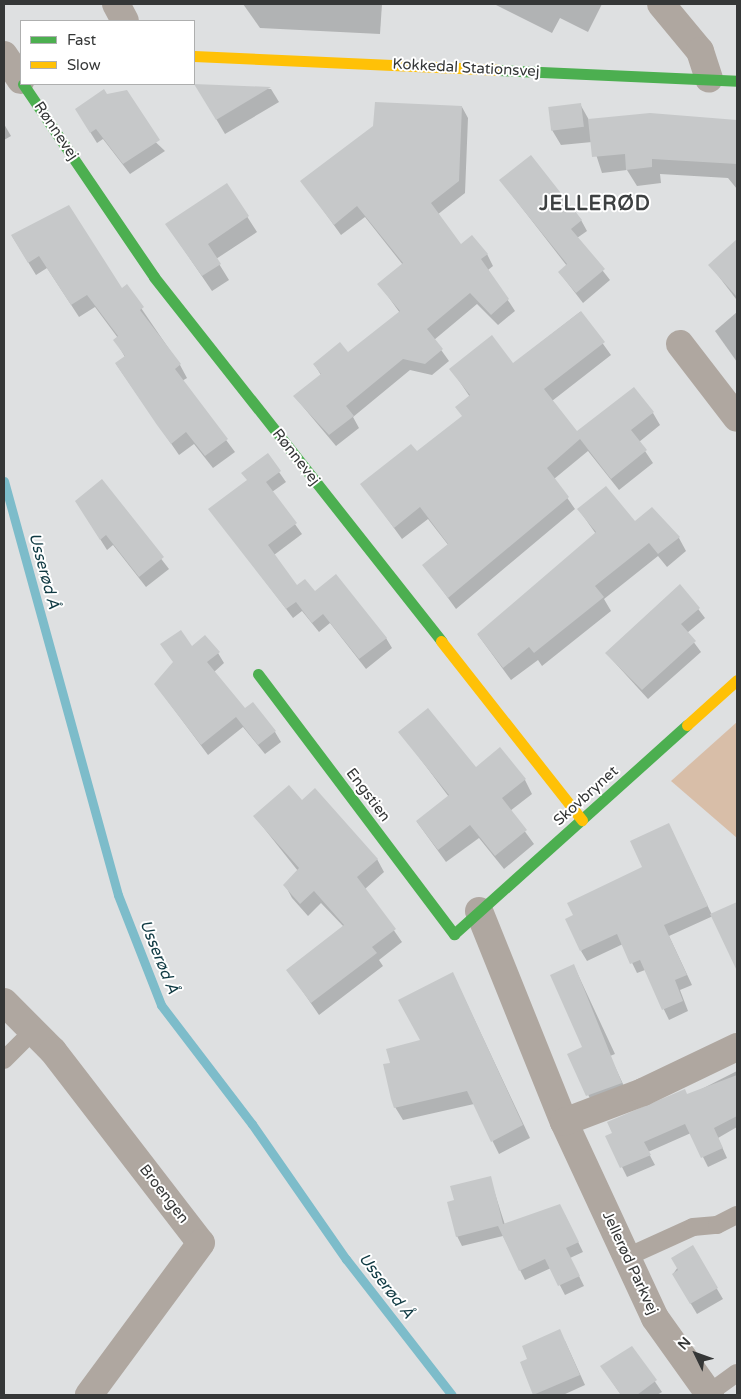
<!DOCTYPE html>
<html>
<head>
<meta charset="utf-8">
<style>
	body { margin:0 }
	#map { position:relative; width:741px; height:1399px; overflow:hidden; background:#dee0e1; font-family:"Varela Round",sans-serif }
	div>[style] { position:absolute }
	.green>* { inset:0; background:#d8bea8 }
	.shadow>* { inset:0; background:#0003 }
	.stream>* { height:9px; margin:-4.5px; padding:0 4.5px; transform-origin:4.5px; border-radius:4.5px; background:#7dbcca }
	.building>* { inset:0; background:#c6c8c9; transform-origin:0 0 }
	.lane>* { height:18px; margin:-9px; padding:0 9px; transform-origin:9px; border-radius:9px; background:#afa7a0 }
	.street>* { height:28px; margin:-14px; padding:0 14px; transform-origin:14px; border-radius:14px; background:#afa7a0 }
	.fast>* { height:11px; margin:-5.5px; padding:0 5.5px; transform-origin:5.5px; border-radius:5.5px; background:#4caf50 }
	.slow>* { height:11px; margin:-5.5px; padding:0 5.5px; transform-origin:5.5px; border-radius:5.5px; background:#ffc107 }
	span { translate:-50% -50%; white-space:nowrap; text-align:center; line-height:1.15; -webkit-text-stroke:4px #fff; paint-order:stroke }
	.street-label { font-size:15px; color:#353737 }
	.water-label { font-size:16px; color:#0f3942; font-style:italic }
	.district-label { font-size:20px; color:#3d4041; font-weight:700; letter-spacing:1px }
	.frame { position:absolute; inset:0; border:5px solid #353737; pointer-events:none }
	.legend { position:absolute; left:20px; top:20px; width:175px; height:65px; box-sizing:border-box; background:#fff; border:1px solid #aeafaf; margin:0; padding:6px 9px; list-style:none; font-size:15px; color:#353737 }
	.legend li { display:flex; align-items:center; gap:10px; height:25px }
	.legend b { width:25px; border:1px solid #aeafaf }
	.north { position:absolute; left:671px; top:1329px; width:50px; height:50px; -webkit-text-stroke:4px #fff; paint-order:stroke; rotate:312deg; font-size:14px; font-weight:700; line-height:20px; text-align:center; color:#353737 }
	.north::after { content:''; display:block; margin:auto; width:18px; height:22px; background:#353737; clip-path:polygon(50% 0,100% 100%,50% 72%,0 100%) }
</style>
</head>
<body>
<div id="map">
	<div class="green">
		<div style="clip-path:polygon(737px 722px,737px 838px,671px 781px)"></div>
	</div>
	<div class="shadow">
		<div style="clip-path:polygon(243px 4px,382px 4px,380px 34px,260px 28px)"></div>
		<div style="clip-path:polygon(494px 4px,602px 4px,588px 32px,560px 18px,552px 33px)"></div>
		<div style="clip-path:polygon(196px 85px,271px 89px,279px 102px,225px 134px)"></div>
		<div style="clip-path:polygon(106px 95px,165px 151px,130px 174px,103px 139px,97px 143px,82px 119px)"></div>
		<div style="clip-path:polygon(580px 104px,589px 120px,650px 114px,737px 121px,737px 189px,728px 178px,660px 174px,661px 183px,637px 186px,627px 170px,602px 173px,592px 142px,561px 145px,552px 130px)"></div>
		<div style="clip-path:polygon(462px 107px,468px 118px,465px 193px,437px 215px,461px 246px,487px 254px,493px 266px,488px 270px,515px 311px,498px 325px,477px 304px,434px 340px,449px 361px,432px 375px,410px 370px,353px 417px,359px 428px,336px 446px,294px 396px,321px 375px,314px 364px,348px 353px,400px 313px,379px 284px,403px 265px,365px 217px,341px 235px,302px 181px)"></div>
		<div style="clip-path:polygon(4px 124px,11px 136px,4px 140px)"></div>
		<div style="clip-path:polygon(501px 181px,581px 220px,587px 231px,577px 238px,610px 280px,583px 303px,559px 272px,567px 266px)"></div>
		<div style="clip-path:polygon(227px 185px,257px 232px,216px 259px,229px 280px,212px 291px,167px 225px)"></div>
		<div style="clip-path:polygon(12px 236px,121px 290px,126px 286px,180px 365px,187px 378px,182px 381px,235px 452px,213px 468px,194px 444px,179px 455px,116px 364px,125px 357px,115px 340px,118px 338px,95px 307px,79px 317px,47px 268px,36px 275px)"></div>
		<div style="clip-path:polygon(737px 241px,737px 298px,736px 299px,710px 265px)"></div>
		<div style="clip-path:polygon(580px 312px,611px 355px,552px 401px,577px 433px,653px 413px,660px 425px,639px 442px,653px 463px,619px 490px,588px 451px,554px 479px,575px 509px,456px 609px,424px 565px,449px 546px,428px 519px,402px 539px,362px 484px,416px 453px,463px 417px,470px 397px,451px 369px,512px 365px)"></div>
		<div style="clip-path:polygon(737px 312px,737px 362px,715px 331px)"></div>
		<div style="clip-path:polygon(267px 455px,286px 482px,272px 492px,302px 534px,274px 555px,297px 587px,314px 592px,386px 638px,392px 648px,366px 669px,330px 623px,319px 632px,302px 611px,293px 618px,210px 509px,248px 481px,243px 473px)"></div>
		<div style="clip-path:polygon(101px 481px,169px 569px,146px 587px,113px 545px,107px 550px,83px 512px)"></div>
		<div style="clip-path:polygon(579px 510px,679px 538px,686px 551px,667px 567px,658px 556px,604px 599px,611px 611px,542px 666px,538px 660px,511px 680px,478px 635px,596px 534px)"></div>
		<div style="clip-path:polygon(680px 585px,705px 618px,687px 633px,701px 652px,648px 699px,606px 653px)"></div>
		<div style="clip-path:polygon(192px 648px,218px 653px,224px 663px,214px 672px,245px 710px,275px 732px,281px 742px,265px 754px,243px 727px,208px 755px,155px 684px)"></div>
		<div style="clip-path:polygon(400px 732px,475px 768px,525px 780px,532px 794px,510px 811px,534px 844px,504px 869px,479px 838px,446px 862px,417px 822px,449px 797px)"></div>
		<div style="clip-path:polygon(302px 801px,377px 859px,384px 872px,365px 889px,402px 942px,379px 960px,383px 966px,319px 1015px,288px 970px,344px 927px,321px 903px,308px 916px,292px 898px,285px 885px,298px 871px,255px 817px)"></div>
		<div style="clip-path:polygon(669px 825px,712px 915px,737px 903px,737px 968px,713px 916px,669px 936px,692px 985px,680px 990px,688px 1011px,669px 1020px,645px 970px,637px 973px,623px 944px,587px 961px,581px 951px,643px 868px)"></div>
		<div style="clip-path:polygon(574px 966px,615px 1054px,610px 1056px,630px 1099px,596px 1111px,569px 1055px,584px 1048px)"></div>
		<div style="clip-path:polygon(453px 974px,530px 1138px,499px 1154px,474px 1104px,403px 1120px,395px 1107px)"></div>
		<div style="clip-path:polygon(737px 1071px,737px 1127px,718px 1138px,727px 1158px,708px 1167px,691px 1133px,648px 1152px,655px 1165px,627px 1177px,607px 1137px)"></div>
		<div style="clip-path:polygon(490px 1178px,505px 1225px,565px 1215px,583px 1252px,570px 1258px,584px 1286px,565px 1295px,551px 1268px,525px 1280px,503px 1236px,462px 1246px,457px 1236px,455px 1201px)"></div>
		<div style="clip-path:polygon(692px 1247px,723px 1299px,697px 1314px,673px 1274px)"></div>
		<div style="clip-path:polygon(565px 1341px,585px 1385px,563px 1395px,535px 1395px,521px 1363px)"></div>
		<div style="clip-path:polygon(632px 1348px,662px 1392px,657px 1395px,621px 1395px,608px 1376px)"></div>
	</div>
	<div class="stream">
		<div style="left:4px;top:481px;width:429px;rotate:74.6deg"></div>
		<div style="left:118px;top:895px;width:118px;rotate:68.6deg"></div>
		<div style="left:161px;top:1005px;width:150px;rotate:52.6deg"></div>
		<div style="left:252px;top:1124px;width:165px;rotate:55.2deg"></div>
		<div style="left:346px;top:1259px;width:172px;rotate:52.1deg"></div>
	</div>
	<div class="building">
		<div style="clip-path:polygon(194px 84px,271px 87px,216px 120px)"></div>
		<div style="clip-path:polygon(104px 89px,107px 94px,127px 90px,160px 140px,123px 164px,96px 129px,90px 133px,75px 109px)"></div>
		<div style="clip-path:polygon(375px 102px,462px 106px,459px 181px,431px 203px,461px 244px,472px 235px,488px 254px,481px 259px,509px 299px,491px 315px,470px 293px,427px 329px,443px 349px,425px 364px,403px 359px,346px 406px,354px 416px,329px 435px,293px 396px,321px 374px,313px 364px,340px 342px,348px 352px,400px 311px,377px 284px,403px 263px,357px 206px,334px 225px,300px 181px,373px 126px)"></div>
		<div style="left:581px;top:103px;width:24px;height:33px;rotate:83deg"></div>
		<div style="clip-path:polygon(650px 113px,737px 120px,737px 164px,652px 159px,652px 167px,626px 170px,625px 154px,592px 157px,588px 119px)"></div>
		<div style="clip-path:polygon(531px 155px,582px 220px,571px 229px,605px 269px,576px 293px,558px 272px,567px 264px,499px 180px)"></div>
		<div style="clip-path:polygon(227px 183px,249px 216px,208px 244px,221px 264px,202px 276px,165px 224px)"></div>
		<div style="clip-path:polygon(69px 205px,122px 288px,127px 284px,144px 307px,140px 310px,181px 364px,175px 369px,228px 439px,205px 456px,186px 432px,171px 444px,157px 425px,115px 363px,125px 356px,113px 340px,118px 336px,87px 295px,71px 305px,39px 256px,28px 263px,11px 235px)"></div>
		<div style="clip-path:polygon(737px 239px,737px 297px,708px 265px)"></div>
		<div style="clip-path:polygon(581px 311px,605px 342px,544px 389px,577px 431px,634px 387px,654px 412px,631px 430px,647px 450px,611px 479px,580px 439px,547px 468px,569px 497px,448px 598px,422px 565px,448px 544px,420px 507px,394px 528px,360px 484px,411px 444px,417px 451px,462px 416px,455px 407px,470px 395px,449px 369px,492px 335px,513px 363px)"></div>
		<div style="clip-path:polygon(268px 453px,281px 471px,266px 482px,297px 523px,268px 545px,297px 585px,305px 579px,315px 591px,336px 574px,387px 638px,359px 659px,323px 614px,312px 623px,296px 602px,286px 609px,208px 509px,247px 480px,241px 473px)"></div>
		<div style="clip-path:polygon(102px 479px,164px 557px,139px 577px,106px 535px,100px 540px,75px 501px)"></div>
		<div style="clip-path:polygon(606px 486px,635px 521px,652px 507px,680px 537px,658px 554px,649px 543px,595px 586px,604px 597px,534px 653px,529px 647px,503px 668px,477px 634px,596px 532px,577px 509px)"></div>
		<div style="clip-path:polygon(680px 584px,700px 608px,681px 624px,696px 641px,642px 690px,605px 653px)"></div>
		<div style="clip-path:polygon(181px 630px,192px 646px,205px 635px,220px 652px,207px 662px,245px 708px,253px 702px,276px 731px,258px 745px,236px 717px,201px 745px,154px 684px,173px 662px,160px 644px)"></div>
		<div style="clip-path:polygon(428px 708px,476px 767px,500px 747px,526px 779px,502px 798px,527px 830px,495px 856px,470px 825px,438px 850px,416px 821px,449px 795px,398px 732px)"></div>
		<div style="clip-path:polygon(289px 785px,302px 800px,315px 788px,378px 859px,357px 877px,396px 929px,372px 947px,377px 953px,311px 1003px,286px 970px,344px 925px,314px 891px,300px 904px,283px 885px,299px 868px,253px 816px)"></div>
		<div style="clip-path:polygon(669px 823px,708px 906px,664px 925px,687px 975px,675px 980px,683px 1001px,662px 1010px,640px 960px,630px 964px,617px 934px,580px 951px,565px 919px,573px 915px,567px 903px,642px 867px,630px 841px)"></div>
		<div style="clip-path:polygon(737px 902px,737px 971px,710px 914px)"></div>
		<div style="clip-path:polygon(574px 964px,622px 1083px,586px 1096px,567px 1054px,582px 1047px,550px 975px)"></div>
		<div style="clip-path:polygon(453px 972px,523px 1125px,491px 1142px,467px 1091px,394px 1108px,391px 1099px,383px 1064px,390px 1063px,386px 1049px,420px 1040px,398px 1000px)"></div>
		<div style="clip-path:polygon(737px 1075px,737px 1116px,714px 1128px,723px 1148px,701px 1158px,685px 1124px,644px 1142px,651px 1155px,620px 1168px,605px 1136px,612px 1133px,607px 1122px,685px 1089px,687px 1094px)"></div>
		<div style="clip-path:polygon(491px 1176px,503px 1224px,560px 1204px,579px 1242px,566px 1248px,580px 1276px,558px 1286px,545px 1259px,519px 1271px,498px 1226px,456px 1237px,447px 1202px,454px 1200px,450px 1186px)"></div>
		<div style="clip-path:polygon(693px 1245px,718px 1288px,690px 1304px,672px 1274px,678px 1270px,671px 1258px)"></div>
		<div style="clip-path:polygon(560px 1329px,580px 1375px,533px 1395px,520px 1362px,527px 1359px,522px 1346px)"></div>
		<div style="clip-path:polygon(632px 1346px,657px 1380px,637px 1395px,621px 1395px,600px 1366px)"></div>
	</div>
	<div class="lane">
		<div style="left:4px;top:1060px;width:41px;rotate:-45deg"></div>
		<div style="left:627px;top:1257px;width:72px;rotate:-24.4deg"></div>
		<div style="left:693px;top:1227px;width:24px;rotate:-5deg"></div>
		<div style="left:717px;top:1225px;width:22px;rotate:-27deg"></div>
		<div style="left:709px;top:1393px;width:34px;rotate:-36deg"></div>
	</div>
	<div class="street">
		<div style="left:116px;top:4px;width:19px;rotate:62deg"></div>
		<div style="left:661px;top:4px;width:61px;rotate:50.3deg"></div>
		<div style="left:700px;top:51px;width:29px;rotate:72deg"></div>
		<div style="left:4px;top:55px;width:30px;rotate:56deg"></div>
		<div style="left:680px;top:344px;width:93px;rotate:52.4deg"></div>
		<div style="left:479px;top:911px;width:227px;rotate:68.1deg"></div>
		<div style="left:564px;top:1122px;width:216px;rotate:65.1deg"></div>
		<div style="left:655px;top:1318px;width:95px;rotate:54.5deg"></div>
		<div style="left:4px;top:1002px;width:69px;rotate:45deg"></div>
		<div style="left:53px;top:1051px;width:242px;rotate:52.4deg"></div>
		<div style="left:201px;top:1243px;width:189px;rotate:126.4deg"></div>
		<div style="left:564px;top:1122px;width:85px;rotate:-20.8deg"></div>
		<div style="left:643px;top:1092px;width:104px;rotate:-25.6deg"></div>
	</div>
	<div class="fast">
		<div style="left:498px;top:70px;width:239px;rotate:2.6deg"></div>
		<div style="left:23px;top:84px;width:233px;rotate:55.8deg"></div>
		<div style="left:154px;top:277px;width:464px;rotate:51.7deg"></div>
		<div style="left:258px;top:674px;width:326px;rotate:53deg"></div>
		<div style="left:454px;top:934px;width:313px;rotate:-41.9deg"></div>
	</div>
	<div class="slow">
		<div style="left:194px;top:56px;width:304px;rotate:2.6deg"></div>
		<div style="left:441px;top:641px;width:228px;rotate:51.8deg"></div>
		<div style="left:687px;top:725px;width:67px;rotate:-42deg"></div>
	</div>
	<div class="street-label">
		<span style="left:466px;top:68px;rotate:3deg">Kokkedal Stationsvej</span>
		<span style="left:56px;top:131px;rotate:56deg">Rønnevej</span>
		<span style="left:296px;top:457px;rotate:52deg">Rønnevej</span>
		<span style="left:368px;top:795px;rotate:53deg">Engstien</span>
		<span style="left:586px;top:796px;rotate:-42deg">Skovbrynet</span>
		<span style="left:164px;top:1194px;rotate:52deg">Broengen</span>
		<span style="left:630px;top:1263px;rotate:65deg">Jellerød Parkvej</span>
	</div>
	<div class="water-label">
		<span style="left:44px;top:571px;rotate:75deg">Usserød Å</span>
		<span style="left:159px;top:957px;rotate:68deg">Usserød Å</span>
		<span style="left:386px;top:1286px;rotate:52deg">Usserød Å</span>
	</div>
	<div class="district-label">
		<span style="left:595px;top:204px">JELLERØD</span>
	</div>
	<div class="frame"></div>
	<ul class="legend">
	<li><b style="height:6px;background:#4caf50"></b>Fast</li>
	<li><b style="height:6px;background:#ffc107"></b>Slow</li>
	</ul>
	<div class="north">N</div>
</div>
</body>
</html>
